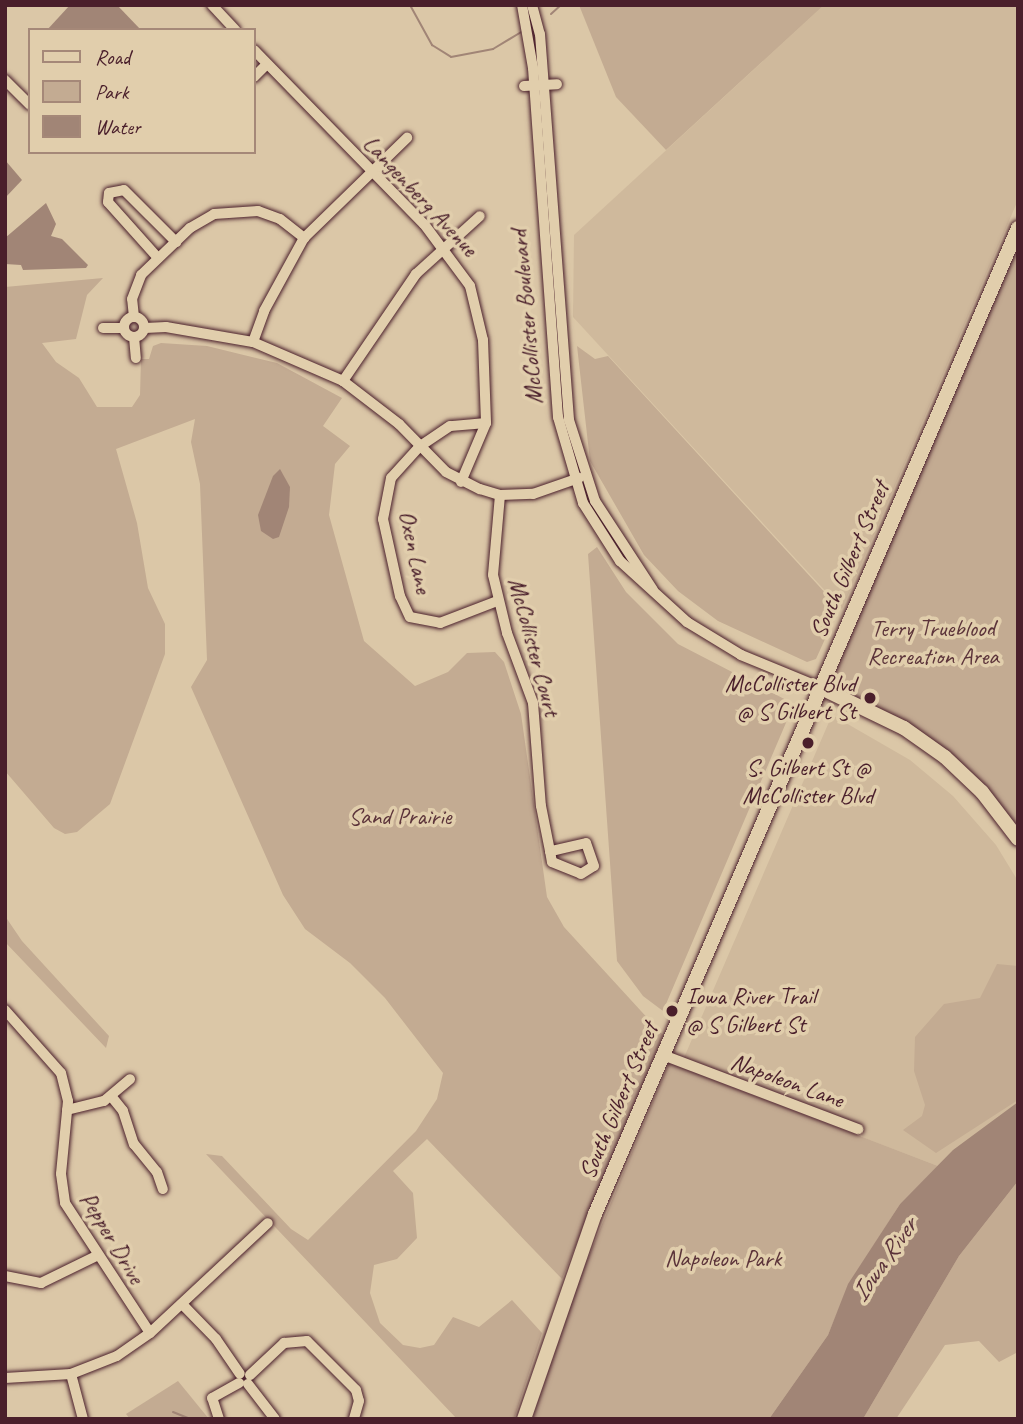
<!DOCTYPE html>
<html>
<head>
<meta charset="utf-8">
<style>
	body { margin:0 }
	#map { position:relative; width:1023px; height:1424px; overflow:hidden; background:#dbc7a7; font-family:Caveat,sans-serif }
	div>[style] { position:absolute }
	.built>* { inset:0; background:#cfb99c }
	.green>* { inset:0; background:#c3ab92 }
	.water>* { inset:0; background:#a18576 }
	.stream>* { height:2px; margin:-1px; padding:0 1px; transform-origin:1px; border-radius:1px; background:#a18576 }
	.roads { filter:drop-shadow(0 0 2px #4a1f2b) drop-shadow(0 0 2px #4a1f2b) }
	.minor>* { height:10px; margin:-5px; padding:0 5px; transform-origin:5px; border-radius:5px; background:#e1ceac }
	.minor>.ring { margin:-5px; padding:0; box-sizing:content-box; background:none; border:10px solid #e1ceac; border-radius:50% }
	.major>* { height:14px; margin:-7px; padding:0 7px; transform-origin:7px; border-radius:7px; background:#e1ceac }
	.dots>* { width:19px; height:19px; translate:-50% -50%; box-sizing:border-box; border:4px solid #e1ceac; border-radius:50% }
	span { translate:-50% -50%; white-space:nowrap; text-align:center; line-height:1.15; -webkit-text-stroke:7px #e1ceac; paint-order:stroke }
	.street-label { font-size:24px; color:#4a1f2b }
	.park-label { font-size:24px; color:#5c343a }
	.poi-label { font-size:24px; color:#4a1f2b }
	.right { translate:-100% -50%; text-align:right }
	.left { translate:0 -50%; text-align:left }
	.water-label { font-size:26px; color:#5b333a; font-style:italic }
	.frame { position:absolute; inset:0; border:7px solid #4a1f2b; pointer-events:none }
	.legend { position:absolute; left:28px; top:28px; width:228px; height:126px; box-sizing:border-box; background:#e1ceac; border:2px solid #a58878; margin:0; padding:9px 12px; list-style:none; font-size:21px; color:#4a1f2b }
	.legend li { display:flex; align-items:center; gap:14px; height:35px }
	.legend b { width:35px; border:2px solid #a58878 }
</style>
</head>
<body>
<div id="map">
	<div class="built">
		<div style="clip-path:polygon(824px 5px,1018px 5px,1018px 200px,842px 609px,573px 317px,574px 235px)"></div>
		<div style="clip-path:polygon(832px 715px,910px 760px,953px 796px,996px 845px,1018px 881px,1018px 1102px,938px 1166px,862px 1137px,863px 1127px,683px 1060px)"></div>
	</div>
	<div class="green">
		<div style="clip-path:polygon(579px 5px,824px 5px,666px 150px,616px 97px)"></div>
		<div style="clip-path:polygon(1018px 228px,1018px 839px,945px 757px,819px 687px)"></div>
		<div style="clip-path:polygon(103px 278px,87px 295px,76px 339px,42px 343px,56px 362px,79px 378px,97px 407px,132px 407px,140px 395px,141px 359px,149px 359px,153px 346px,161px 343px,207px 346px,277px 363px,342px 398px,323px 426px,350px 446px,335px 464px,329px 515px,364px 641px,415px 686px,448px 672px,467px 653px,495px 652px,504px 662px,521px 714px,547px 897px,564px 927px,663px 1035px,562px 1279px,427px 1139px,393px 1171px,413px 1193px,417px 1238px,397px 1259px,374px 1265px,370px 1293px,380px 1323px,403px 1345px,420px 1348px,434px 1345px,453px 1317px,479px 1327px,512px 1300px,542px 1333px,514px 1419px,457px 1419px,206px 1154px,222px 1156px,291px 1229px,308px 1240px,416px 1131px,437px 1099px,443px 1073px,385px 998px,350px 963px,305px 929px,283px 895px,191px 687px,207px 660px,200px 484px,191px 442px,195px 419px,116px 449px,137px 523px,148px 588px,165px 624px,165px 654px,110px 804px,77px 832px,65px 834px,54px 828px,5px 771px,5px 287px)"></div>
		<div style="clip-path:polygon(577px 346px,595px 359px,608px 356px,839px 608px,816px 659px,807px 662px,718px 621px,678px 591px,644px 555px,590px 461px)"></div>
		<div style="clip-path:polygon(597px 547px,626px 592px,678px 644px,794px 704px,663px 1011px,643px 996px,617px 961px,588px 554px)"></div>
		<div style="clip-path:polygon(5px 916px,22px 941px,109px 1036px,106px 1048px,5px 942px)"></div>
		<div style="clip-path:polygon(997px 964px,1018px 966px,1018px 1100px,936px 1153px,903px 1130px,922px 1116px,925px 1105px,914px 1071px,915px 1037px,944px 1004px,980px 998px)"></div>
		<div style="clip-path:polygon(669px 1063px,938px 1166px,900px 1204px,849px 1284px,828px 1335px,769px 1419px,532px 1419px,581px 1275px)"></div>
		<div style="clip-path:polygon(1018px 1181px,1018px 1352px,999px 1362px,979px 1341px,945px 1345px,896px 1419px,863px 1419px,959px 1256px)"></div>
		<div style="clip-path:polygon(178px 1381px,209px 1419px,130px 1419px,126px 1414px)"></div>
	</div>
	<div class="water">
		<div style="clip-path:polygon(70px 5px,117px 5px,141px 30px,47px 30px)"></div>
		<div style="clip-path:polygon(5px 160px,22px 180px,5px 198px)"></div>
		<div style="clip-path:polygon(46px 203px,56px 224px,51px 236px,62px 239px,88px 265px,86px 268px,23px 270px,21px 265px,5px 264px,5px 238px)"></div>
		<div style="clip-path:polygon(280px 469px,290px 487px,289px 507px,279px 537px,273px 539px,261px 531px,258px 515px,273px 476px)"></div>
		<div style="clip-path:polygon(1018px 1102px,1018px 1181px,959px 1256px,863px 1419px,769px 1419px,828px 1335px,848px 1284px,900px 1204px,953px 1150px)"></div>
	</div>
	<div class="stream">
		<div style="left:410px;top:5px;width:46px;rotate:61.2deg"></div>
		<div style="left:432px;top:45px;width:22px;rotate:32deg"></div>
		<div style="left:451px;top:57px;width:43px;rotate:-10.8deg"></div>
		<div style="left:493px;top:49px;width:33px;rotate:-31deg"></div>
		<div style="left:551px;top:14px;width:13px;rotate:-42deg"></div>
		<div style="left:173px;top:1412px;width:18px;rotate:22deg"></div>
	</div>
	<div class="roads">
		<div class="minor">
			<div style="left:212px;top:5px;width:34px;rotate:47deg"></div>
			<div style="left:522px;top:5px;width:64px;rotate:80.1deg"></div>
			<div style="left:533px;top:68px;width:350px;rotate:85.9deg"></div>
			<div style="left:558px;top:417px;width:90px;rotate:73.8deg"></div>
			<div style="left:583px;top:503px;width:69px;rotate:57.5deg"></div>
			<div style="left:620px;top:561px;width:91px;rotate:42.3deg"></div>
			<div style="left:687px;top:622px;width:63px;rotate:31.4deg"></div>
			<div style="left:741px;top:655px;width:84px;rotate:22.3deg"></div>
			<div style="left:532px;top:5px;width:30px;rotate:75deg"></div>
			<div style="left:540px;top:34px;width:387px;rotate:85.7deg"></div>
			<div style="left:569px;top:420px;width:85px;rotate:72.2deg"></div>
			<div style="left:595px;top:501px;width:106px;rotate:56.9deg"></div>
			<div style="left:254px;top:50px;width:243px;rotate:45.7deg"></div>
			<div style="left:424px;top:224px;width:77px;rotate:53.4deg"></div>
			<div style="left:470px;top:286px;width:56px;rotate:76.5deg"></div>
			<div style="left:483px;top:340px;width:83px;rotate:87.9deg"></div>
			<div style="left:486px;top:423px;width:64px;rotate:113deg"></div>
			<div style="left:254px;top:77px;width:18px;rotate:-45deg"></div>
			<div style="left:5px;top:80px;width:35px;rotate:45deg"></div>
			<div style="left:524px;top:86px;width:33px;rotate:-3deg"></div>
			<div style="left:158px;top:258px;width:75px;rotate:-131.8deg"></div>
			<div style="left:108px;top:202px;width:9px;rotate:-84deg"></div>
			<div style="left:109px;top:193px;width:15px;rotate:-11deg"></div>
			<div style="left:124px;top:190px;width:74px;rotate:45deg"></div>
			<div class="ring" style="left:124px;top:317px;width:10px;height:10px"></div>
			<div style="left:134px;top:317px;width:18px;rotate:-96deg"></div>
			<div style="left:132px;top:299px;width:26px;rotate:-69deg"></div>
			<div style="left:141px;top:275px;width:68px;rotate:-43.8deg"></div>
			<div style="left:190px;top:228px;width:28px;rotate:-30deg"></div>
			<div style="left:214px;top:214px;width:44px;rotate:-3.9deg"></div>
			<div style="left:258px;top:211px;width:23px;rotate:20deg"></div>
			<div style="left:280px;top:219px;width:31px;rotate:38deg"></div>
			<div style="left:103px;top:328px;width:21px"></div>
			<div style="left:145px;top:328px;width:21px;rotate:-3deg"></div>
			<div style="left:166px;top:327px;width:88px;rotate:9.8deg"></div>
			<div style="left:253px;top:342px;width:98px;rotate:23.4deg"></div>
			<div style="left:343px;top:381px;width:71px;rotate:37.5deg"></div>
			<div style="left:399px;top:424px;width:67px;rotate:45.6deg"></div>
			<div style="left:446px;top:472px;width:38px;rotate:27deg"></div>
			<div style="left:480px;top:489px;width:21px;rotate:17deg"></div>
			<div style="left:500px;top:495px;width:33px;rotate:-2deg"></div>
			<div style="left:533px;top:494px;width:49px;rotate:-19.2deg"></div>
			<div style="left:134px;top:337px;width:21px;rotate:85deg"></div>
			<div style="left:253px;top:342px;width:33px;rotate:-70deg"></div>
			<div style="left:264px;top:311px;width:83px;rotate:-61.3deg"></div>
			<div style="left:304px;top:238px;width:144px;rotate:-44.2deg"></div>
			<div style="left:343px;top:381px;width:130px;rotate:-55.7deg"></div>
			<div style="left:416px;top:274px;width:86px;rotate:-42.2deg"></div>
			<div style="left:486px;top:423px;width:36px;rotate:175deg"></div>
			<div style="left:450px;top:426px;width:36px;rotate:146deg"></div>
			<div style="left:420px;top:446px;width:43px;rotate:132.2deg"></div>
			<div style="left:391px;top:478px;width:42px;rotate:101deg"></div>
			<div style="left:383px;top:519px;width:79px;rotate:77.6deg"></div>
			<div style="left:400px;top:596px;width:23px;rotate:65deg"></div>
			<div style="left:410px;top:617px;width:31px;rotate:11deg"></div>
			<div style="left:440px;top:623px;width:61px;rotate:-21.1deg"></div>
			<div style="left:500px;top:495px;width:80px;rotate:95deg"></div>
			<div style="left:493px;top:575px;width:60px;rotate:76.4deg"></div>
			<div style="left:507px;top:633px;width:75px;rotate:69.6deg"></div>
			<div style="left:533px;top:703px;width:103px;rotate:85.6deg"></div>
			<div style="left:541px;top:806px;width:46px;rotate:78.7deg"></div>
			<div style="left:550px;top:851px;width:11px;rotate:80deg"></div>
			<div style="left:552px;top:862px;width:31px;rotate:22deg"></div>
			<div style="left:581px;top:874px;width:15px;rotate:-32deg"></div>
			<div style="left:594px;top:866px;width:24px;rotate:-109deg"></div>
			<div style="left:586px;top:843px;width:37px;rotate:167deg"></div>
			<div style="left:5px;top:1010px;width:84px;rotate:48.4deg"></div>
			<div style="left:61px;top:1073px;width:29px;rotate:76deg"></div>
			<div style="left:68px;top:1101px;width:73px;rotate:95.5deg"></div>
			<div style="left:61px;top:1174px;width:29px;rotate:82deg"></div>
			<div style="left:65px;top:1203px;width:155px;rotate:56.8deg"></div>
			<div style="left:663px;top:1055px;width:209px;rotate:20.8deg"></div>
			<div style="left:111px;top:1096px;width:19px;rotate:51deg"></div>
			<div style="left:123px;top:1111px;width:35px;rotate:72deg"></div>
			<div style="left:134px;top:1144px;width:36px;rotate:51deg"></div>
			<div style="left:157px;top:1172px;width:18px;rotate:71deg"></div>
			<div style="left:67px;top:1110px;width:38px;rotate:-14deg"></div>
			<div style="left:104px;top:1101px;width:34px;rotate:-40deg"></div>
			<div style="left:5px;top:1276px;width:37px;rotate:11deg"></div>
			<div style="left:41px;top:1283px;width:61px;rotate:-26.1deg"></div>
			<div style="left:182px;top:1304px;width:49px;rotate:45.8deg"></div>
			<div style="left:216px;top:1339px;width:42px;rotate:55.6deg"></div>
			<div style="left:71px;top:1374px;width:47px;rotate:75.1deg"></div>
			<div style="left:250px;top:1375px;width:47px;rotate:-43.3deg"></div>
			<div style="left:284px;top:1343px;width:23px;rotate:-5deg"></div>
			<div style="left:307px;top:1341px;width:69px;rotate:45deg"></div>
			<div style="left:356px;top:1390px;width:11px;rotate:75deg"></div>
			<div style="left:359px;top:1401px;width:19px;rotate:106deg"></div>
			<div style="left:5px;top:1378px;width:66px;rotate:-3.5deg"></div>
			<div style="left:71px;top:1374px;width:49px;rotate:-21.4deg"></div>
			<div style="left:117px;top:1356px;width:40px;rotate:-34.9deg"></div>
			<div style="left:150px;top:1333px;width:161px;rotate:-43deg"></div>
			<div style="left:248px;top:1384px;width:44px;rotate:52.4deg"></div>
			<div style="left:219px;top:1419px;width:22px;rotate:-108deg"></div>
			<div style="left:212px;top:1398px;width:31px;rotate:-29deg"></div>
		</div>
		<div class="major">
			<div style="left:819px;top:687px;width:94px;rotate:25.8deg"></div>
			<div style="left:904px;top:728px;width:50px;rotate:35.3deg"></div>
			<div style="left:945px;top:757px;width:51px;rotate:43.4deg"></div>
			<div style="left:982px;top:792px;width:59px;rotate:52.5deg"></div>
			<div style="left:524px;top:1419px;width:217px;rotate:-70.9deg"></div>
			<div style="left:595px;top:1214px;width:1073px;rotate:-66.78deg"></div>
		</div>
	</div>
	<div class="dots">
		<div style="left:870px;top:698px;background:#4a1f2b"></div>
		<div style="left:808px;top:743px;background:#4a1f2b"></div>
		<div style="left:672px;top:1011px;background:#4a1f2b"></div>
	</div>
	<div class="street-label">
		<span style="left:420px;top:196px;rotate:47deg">Langenberg Avenue</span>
		<span style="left:527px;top:317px;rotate:-95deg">McCollister Boulevard</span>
		<span style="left:415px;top:552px;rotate:78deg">Oxen Lane</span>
		<span style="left:850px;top:560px;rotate:-67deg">South Gilbert Street</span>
		<span style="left:534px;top:647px;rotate:75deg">McCollister Court</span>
		<span style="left:787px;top:1081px;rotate:20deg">Napoleon Lane</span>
		<span style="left:619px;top:1101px;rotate:-67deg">South Gilbert Street</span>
		<span style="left:112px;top:1238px;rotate:59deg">Pepper Drive</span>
	</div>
	<div class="park-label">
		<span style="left:933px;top:643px">Terry Trueblood<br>Recreation Area</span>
		<span style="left:400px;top:817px">Sand Prairie</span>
		<span style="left:723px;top:1259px">Napoleon Park</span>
	</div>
	<div class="poi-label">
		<span class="right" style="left:856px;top:698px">McCollister Blvd<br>@ S Gilbert St</span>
		<span style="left:808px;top:782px">S. Gilbert St @<br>McCollister Blvd</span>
		<span class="left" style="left:686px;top:1011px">Iowa River Trail<br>@ S Gilbert St</span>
	</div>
	<div class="water-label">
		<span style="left:884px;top:1260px;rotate:-55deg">Iowa River</span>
	</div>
	<div class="frame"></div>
	<ul class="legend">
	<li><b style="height:9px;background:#e1ceac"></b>Road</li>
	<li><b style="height:19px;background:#c3ab92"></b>Park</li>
	<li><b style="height:19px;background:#a18576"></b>Water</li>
	</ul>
</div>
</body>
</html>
